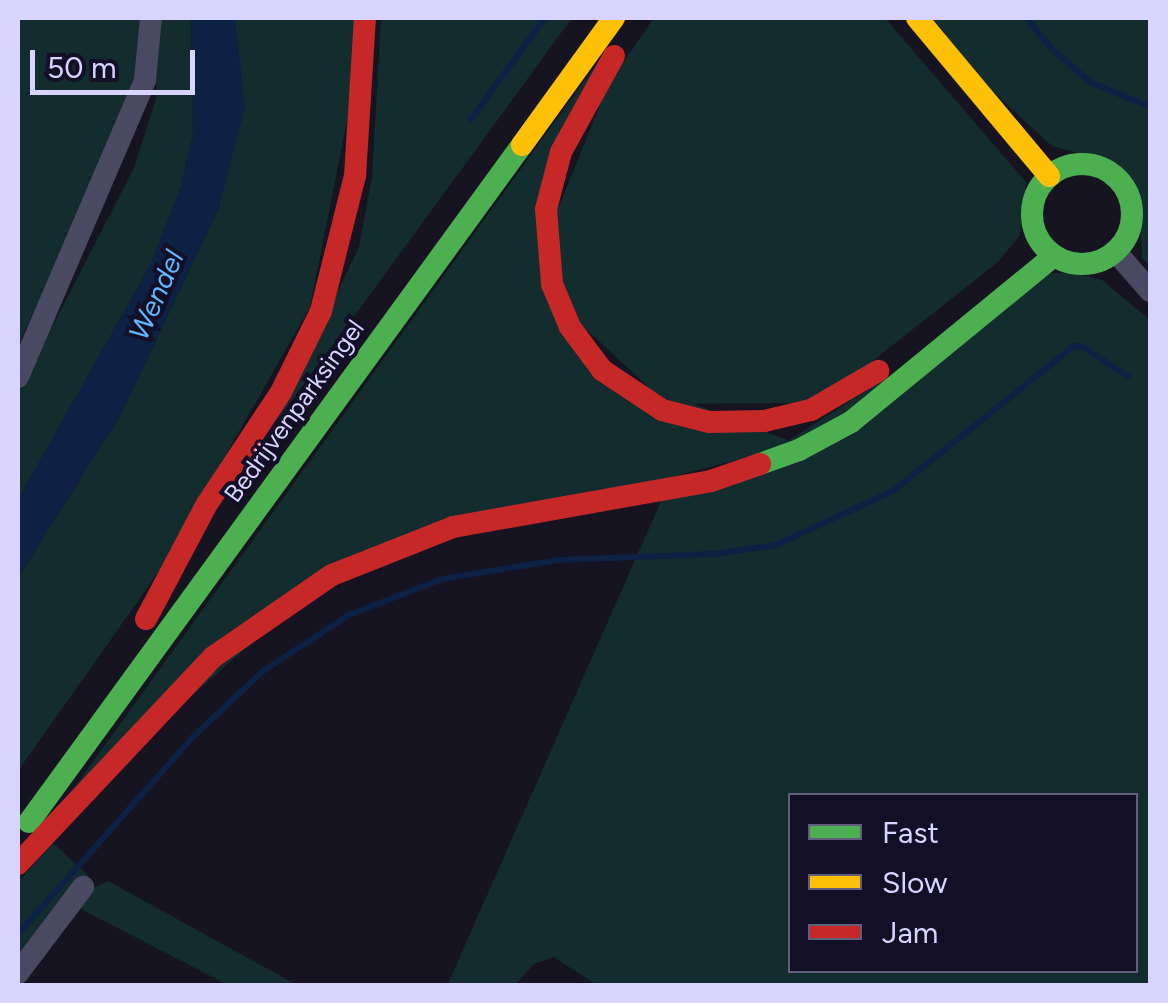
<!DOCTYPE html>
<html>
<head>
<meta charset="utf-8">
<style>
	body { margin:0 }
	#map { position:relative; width:1168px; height:1003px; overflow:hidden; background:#161421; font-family:Figtree,sans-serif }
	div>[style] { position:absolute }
	.green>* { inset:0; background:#132c2d }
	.water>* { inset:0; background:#0d2144 }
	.stream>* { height:6px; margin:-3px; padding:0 3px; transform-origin:3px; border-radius:3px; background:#0d2144 }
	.street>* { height:22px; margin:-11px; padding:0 11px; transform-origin:11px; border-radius:11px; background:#4a4962 }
	.fast>* { height:22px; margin:-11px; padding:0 11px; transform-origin:11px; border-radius:11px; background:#4caf50 }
	.fast>.ring { margin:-11px; padding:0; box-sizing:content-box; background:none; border:22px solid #4caf50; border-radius:50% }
	.slow>* { height:22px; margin:-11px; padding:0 11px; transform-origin:11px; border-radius:11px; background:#ffc107 }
	.jam>* { height:22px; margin:-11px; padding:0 11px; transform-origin:11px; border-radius:11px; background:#c62828 }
	span { translate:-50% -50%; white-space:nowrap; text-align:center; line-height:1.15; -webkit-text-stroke:8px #130f26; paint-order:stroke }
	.street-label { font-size:25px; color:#d9d4ff }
	.water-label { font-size:28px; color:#62b6ff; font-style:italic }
	.frame { position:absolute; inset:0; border:20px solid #d9d4ff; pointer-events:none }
	.legend { position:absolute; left:788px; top:793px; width:350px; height:180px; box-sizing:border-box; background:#130f26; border:2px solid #625e7d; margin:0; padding:12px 18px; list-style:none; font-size:30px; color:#d9d4ff }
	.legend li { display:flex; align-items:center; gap:20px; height:50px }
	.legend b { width:50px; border:2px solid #625e7d }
	.scale { position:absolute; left:30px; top:50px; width:165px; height:45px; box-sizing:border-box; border:5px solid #d9d4ff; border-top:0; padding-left:12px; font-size:30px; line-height:35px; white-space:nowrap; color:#d9d4ff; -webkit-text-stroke:8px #130f26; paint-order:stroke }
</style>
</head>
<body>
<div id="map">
	<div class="green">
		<div style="clip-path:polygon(18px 18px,142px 18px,138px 85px,18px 346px)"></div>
		<div style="clip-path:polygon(158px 18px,191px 18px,193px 135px,181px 187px,151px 264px,18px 500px,18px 393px,134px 168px,156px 99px)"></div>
		<div style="clip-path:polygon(235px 18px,355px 18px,353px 91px,310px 307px,162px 567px,18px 771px,18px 578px,122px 412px,219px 207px)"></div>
		<div style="clip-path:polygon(381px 18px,572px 18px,274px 426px,359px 247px,372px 176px)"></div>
		<div style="clip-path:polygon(654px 18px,885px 18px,1026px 182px,1020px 235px,998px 262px,860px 371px,804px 403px,667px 404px,578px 322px,557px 211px,609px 83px)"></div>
		<div style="clip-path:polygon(930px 18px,1150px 18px,1150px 266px,1142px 258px,1139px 200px,1131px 179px,1111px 162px,1052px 146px,992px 91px)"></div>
		<div style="clip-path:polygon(611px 44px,551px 159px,585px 362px,797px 444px,343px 563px,53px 817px)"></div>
		<div style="clip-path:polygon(evenodd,1050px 273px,1076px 273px,1102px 280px,1150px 320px,1150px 985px,598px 986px,554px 957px,534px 964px,515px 985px,447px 986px,662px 499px,713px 489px,1050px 273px,790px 796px,1136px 796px,1136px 970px,790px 970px,790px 796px)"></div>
		<div style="clip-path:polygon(53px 843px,89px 876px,18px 965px,18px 882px)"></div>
		<div style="clip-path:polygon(108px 881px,297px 985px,228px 985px,75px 906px,86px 891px)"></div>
	</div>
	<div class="water">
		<div style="clip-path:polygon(191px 18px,235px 18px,245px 107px,219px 207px,122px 412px,18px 578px,18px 500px,151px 264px,181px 187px,193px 135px)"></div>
	</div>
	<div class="stream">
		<div style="left:1026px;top:18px;width:40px;rotate:50deg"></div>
		<div style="left:1052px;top:49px;width:50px;rotate:41deg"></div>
		<div style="left:1090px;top:82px;width:65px;rotate:22.6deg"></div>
		<div style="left:471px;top:119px;width:125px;rotate:-53.8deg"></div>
		<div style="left:18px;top:934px;width:265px;rotate:-48.4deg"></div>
		<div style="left:194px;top:736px;width:95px;rotate:-43.3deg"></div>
		<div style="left:263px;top:671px;width:103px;rotate:-33.1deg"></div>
		<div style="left:349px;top:615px;width:100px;rotate:-21.2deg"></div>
		<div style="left:442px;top:579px;width:118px;rotate:-9.3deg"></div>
		<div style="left:558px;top:560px;width:155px;rotate:-2.2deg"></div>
		<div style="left:713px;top:554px;width:64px;rotate:-8.1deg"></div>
		<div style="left:776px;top:545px;width:129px;rotate:-24.8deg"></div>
		<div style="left:893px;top:491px;width:232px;rotate:-38.7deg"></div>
		<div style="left:1074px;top:346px;width:9px;rotate:6deg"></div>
		<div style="left:1083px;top:347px;width:53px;rotate:33.4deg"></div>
	</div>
	<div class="street">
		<div style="left:1115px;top:251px;width:53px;rotate:48.8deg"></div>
		<div style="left:18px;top:377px;width:323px;rotate:-66.8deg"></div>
		<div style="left:145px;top:80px;width:62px;rotate:-84.5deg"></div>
		<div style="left:18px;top:973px;width:108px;rotate:-52.9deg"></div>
	</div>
	<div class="fast">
		<div class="ring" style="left:1032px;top:164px;width:78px;height:78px"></div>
		<div style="left:760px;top:464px;width:41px;rotate:-19.7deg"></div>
		<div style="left:799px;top:450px;width:59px;rotate:-28.3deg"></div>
		<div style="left:851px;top:422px;width:262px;rotate:-39.3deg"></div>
		<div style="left:29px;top:822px;width:837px;rotate:-53.94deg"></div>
	</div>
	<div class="slow">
		<div style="left:917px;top:18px;width:206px;rotate:50.1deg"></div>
		<div style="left:522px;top:145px;width:157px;rotate:-54.1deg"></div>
	</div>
	<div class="jam">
		<div style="left:614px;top:56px;width:110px;rotate:118.9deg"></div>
		<div style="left:561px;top:152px;width:59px;rotate:104.7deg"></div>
		<div style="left:546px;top:209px;width:75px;rotate:85.4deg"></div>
		<div style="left:552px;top:284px;width:47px;rotate:67.3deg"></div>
		<div style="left:570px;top:327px;width:54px;rotate:53.3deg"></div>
		<div style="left:602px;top:370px;width:72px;rotate:33.7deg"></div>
		<div style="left:662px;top:410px;width:49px;rotate:14.3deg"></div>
		<div style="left:709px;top:422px;width:55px;rotate:-1deg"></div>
		<div style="left:764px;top:421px;width:48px;rotate:-13.2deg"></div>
		<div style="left:811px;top:410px;width:78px;rotate:-30.2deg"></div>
		<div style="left:146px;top:619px;width:130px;rotate:-62.1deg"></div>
		<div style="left:207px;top:504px;width:134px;rotate:-56.5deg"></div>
		<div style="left:281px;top:392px;width:90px;rotate:-63.7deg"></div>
		<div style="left:321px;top:311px;width:139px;rotate:-75.9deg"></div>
		<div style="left:355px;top:176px;width:158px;rotate:-86.4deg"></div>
		<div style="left:18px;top:864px;width:284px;rotate:-46.7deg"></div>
		<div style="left:213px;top:657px;width:145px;rotate:-34.6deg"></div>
		<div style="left:332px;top:575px;width:130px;rotate:-21.6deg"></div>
		<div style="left:453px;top:527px;width:262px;rotate:-10.1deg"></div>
		<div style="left:711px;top:481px;width:52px;rotate:-19.1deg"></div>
	</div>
	<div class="street-label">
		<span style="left:294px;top:411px;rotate:-54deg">Bedrijvenparksingel</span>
	</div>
	<div class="water-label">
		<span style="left:156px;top:295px;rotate:-66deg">Wendel</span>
	</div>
	<div class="frame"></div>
	<ul class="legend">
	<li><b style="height:12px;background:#4caf50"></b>Fast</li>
	<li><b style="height:12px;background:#ffc107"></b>Slow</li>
	<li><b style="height:12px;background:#c62828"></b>Jam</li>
	</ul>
	<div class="scale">50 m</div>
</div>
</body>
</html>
